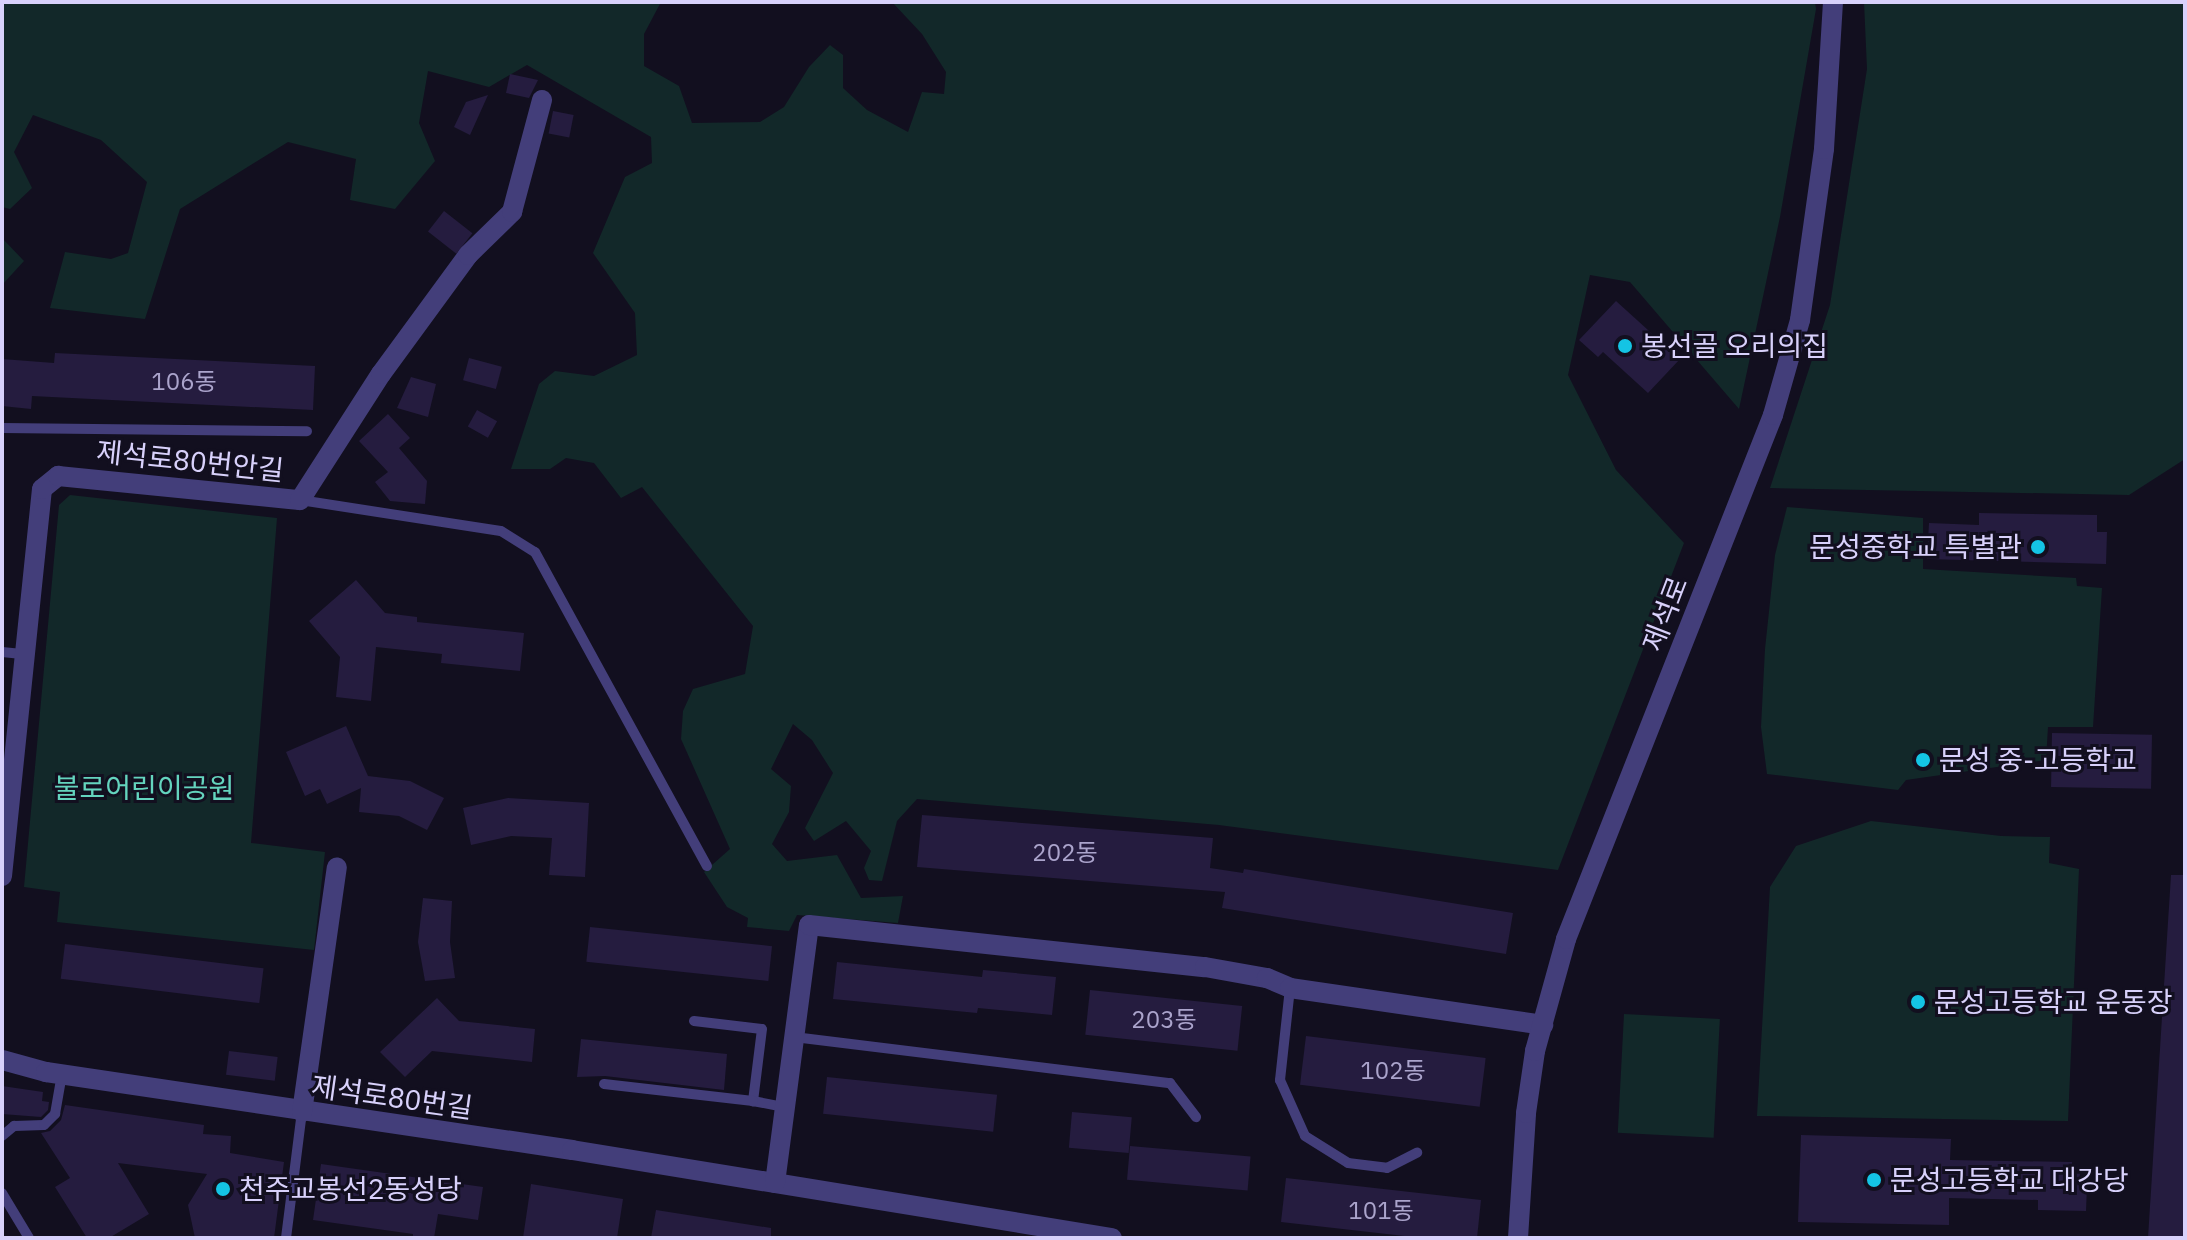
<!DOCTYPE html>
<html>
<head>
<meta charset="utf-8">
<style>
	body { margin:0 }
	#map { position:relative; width:2187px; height:1240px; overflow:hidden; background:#120f1f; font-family:"IBM Plex Sans","Noto Sans KR",sans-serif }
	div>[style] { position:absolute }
	.green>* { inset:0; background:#122829; transform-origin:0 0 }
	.building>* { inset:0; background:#251c3f; transform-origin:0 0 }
	.service>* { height:10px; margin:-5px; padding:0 5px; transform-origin:5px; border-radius:5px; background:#433e7a }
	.minor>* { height:20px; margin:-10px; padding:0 10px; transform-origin:10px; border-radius:10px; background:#433e7a }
	.tertiary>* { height:20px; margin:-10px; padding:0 10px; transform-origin:10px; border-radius:10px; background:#433e7a }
	.dots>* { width:22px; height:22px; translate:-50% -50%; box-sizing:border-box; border:4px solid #120f1f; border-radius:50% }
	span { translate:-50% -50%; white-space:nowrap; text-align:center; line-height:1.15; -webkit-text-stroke:6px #120f1f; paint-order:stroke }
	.number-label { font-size:24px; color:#aba4cc }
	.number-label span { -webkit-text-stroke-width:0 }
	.poi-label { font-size:28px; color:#d8d1fb }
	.left { translate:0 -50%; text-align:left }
	.right { translate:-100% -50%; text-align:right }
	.street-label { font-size:28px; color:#d8d1fb }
	.park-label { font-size:28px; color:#64d4be }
	.frame { position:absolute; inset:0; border:4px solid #d8d1fb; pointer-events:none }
</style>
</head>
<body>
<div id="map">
	<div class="green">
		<div style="clip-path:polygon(2px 2px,661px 2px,644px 34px,644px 66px,679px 86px,692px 123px,760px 122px,784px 107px,809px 67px,830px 45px,843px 55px,843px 88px,867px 110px,908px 132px,922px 92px,944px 94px,946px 72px,922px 34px,892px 2px,1815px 2px,1816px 9px,1780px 217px,1739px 409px,1630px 282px,1590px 275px,1568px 375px,1616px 470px,1684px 543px,1558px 870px,1219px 825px,917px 799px,897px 821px,882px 881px,869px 880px,864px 868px,871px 851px,846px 821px,814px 841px,805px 828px,833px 773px,812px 740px,793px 724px,771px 769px,791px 786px,789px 812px,772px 844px,787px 861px,837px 855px,861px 898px,903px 896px,898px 923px,797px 915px,789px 931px,747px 927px,748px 918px,727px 907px,704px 872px,730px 849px,681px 739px,683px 711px,693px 689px,745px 674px,753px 626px,642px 487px,621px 498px,594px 463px,566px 458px,550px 469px,511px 469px,539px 384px,555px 371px,594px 376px,637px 355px,635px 313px,593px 253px,625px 177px,652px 163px,651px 137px,527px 65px,489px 87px,428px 71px,419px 123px,435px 161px,395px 209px,350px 200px,356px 159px,288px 142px,180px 209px,145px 319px,50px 308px,65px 252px,111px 259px,128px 253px,147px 182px,101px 140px,33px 115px,14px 152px,32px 188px,10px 209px,2px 207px)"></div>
		<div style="clip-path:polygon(1864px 2px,2185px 2px,2185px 459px,2129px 495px,1770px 488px,1830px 305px,1867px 69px)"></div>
		<div style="clip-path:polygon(2px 238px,24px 261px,2px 285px)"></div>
		<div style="clip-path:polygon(70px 495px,277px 518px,251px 843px,325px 852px,314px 950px,57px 922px,60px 892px,24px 887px,59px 505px)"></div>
		<div style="clip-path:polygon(1787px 507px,1923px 518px,1923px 569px,2076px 578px,2077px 586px,2102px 588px,2093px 727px,2048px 727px,2046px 760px,1906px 780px,1898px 790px,1767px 774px,1761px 727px,1765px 649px,1775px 555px)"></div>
		<div style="clip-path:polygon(1871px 821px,2001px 836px,2050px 837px,2049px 863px,2079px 869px,2068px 1121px,1757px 1116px,1770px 887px,1796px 846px)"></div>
		<div style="left:1624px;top:1014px;width:96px;height:119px;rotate:3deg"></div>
	</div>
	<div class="building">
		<div style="clip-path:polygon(510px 74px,538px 80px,529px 98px,506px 93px)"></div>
		<div style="clip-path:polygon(488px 95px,470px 135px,454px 127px,466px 102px)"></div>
		<div style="left:553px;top:111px;width:21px;height:23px;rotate:11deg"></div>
		<div style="left:444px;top:211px;width:36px;height:26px;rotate:38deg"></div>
		<div style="clip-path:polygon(1616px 301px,1680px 359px,1648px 393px,1603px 352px,1598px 357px,1579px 340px)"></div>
		<div style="clip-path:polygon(55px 353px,315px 366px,313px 410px,32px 396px,31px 409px,2px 406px,2px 359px,54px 363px)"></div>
		<div style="left:469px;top:358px;width:34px;height:23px;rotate:15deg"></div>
		<div style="clip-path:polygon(411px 377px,436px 384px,428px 417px,397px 408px)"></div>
		<div style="left:477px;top:410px;width:23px;height:19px;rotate:29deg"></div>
		<div style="clip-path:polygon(388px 414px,410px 438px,399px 448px,427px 481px,425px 504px,390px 501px,375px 482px,388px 472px,359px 441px)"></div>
		<div style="clip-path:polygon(1979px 513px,2097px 515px,2097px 532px,2107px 532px,2106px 564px,1927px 559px,1929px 523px,1979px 525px)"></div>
		<div style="clip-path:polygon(356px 580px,385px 613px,417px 617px,417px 622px,524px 633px,520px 671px,441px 663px,442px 654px,376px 647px,371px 701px,336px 697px,340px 657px,309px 621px)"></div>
		<div style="clip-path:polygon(346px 726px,368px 776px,410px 781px,444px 798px,427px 830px,399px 816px,359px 812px,361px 788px,327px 804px,320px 789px,305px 796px,286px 752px)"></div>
		<div style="left:2052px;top:733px;width:100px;height:54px;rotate:1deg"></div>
		<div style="clip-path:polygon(508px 798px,589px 803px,585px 877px,549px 875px,552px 838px,511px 836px,471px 845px,463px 808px)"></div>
		<div style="clip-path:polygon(922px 815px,1213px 838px,1210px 868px,1243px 873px,1244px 869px,1513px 913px,1506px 954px,1222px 908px,1225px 892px,917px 867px)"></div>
		<div style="clip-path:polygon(2171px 875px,2185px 875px,2185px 1238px,2148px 1238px)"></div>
		<div style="clip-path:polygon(423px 898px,452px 901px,450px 942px,455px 978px,425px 981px,418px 942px)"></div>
		<div style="left:590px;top:927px;width:183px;height:35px;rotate:6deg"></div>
		<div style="left:65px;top:944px;width:200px;height:35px;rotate:7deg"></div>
		<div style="clip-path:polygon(837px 962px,982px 977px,983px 970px,1056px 977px,1052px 1015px,978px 1008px,977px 1013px,833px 999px)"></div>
		<div style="left:1090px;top:990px;width:153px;height:45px;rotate:6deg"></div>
		<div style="clip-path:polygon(437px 998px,459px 1021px,535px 1029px,532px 1062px,432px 1051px,405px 1077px,380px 1052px)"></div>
		<div style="left:1306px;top:1036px;width:181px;height:49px;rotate:7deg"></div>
		<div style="clip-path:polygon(581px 1039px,727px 1054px,724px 1090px,605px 1076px,577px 1077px)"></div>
		<div style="left:229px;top:1051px;width:49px;height:24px;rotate:7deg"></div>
		<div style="left:827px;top:1077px;width:171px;height:37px;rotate:6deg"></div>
		<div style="clip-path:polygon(2px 1086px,43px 1092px,42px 1101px,49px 1102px,48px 1110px,41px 1117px,2px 1114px)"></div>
		<div style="clip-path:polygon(65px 1105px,204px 1125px,203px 1134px,231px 1136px,230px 1153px,284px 1162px,274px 1238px,195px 1238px,188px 1205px,207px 1174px,118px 1163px,149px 1214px,109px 1238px,87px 1238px,55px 1187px,70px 1178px,41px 1133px,50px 1131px,61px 1120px)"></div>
		<div style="left:1072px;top:1112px;width:60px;height:36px;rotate:5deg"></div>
		<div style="clip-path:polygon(1801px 1135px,1951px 1139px,1950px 1160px,2072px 1162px,2072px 1173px,2080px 1173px,2079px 1186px,2087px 1186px,2086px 1211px,2038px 1210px,2038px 1200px,1949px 1198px,1949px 1225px,1798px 1222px)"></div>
		<div style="left:1130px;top:1146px;width:121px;height:34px;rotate:5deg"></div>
		<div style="clip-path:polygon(321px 1164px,483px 1187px,478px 1220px,438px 1214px,434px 1238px,413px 1238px,413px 1234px,313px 1220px)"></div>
		<div style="clip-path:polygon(1286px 1178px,1481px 1200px,1477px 1238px,1422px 1238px,1281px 1222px)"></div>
		<div style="clip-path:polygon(531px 1184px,623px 1199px,617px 1238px,523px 1238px)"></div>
		<div style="clip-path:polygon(656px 1210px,771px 1228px,771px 1238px,651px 1238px)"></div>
	</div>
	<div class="service">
		<div style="left:2px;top:428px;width:305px;rotate:0.6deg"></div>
		<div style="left:300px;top:500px;width:203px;rotate:8.8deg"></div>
		<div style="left:501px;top:531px;width:40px;rotate:32deg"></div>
		<div style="left:535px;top:552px;width:358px;rotate:61.3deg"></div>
		<div style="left:2px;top:652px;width:20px;rotate:6deg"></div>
		<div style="left:1290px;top:988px;width:93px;rotate:96.2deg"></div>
		<div style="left:1280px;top:1080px;width:61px;rotate:65.9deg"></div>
		<div style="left:1305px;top:1136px;width:51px;rotate:32.1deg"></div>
		<div style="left:1348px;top:1163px;width:39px;rotate:7deg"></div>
		<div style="left:1387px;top:1168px;width:34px;rotate:-27deg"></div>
		<div style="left:694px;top:1021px;width:68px;rotate:6.7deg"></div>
		<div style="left:762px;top:1029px;width:73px;rotate:97.1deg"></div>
		<div style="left:753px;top:1101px;width:32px;rotate:11deg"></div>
		<div style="left:794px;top:1037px;width:379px;rotate:7deg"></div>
		<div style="left:1170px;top:1083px;width:43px;rotate:52.6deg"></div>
		<div style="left:604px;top:1084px;width:150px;rotate:6.5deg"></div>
		<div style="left:2px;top:1136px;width:16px;rotate:-40deg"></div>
		<div style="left:14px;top:1126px;width:30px;rotate:-2deg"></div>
		<div style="left:44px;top:1125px;width:16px;rotate:-45deg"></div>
		<div style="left:55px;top:1114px;width:41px;rotate:-80.1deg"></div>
		<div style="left:2px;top:1193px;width:52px;rotate:59deg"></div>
		<div style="left:286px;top:1238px;width:127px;rotate:-82.8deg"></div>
	</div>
	<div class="minor">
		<div style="left:2px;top:876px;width:389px;rotate:-84.1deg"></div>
		<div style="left:42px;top:489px;width:21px;rotate:-39deg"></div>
		<div style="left:58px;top:476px;width:243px;rotate:5.7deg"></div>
		<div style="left:300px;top:500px;width:150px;rotate:-57.3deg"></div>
		<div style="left:381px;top:374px;width:147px;rotate:-53.8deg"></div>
		<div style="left:468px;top:255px;width:62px;rotate:-44.3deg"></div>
		<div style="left:512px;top:212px;width:116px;rotate:-75deg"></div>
		<div style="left:2px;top:1060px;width:46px;rotate:15.3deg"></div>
		<div style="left:46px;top:1072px;width:532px;rotate:8.43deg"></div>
		<div style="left:572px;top:1150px;width:547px;rotate:9.26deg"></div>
		<div style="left:302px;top:1112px;width:247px;rotate:-81.9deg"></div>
		<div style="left:775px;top:1183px;width:260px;rotate:-82.5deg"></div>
		<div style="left:809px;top:925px;width:398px;rotate:6.1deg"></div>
		<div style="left:1205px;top:967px;width:63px;rotate:10.1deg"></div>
		<div style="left:1267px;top:978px;width:25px;rotate:23deg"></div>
		<div style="left:1290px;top:988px;width:256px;rotate:8.3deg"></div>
	</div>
	<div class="tertiary">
		<div style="left:1518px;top:1238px;width:125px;rotate:-86.3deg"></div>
		<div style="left:1526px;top:1113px;width:63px;rotate:-81.7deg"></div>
		<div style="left:1535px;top:1051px;width:116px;rotate:-74.5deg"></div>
		<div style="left:1566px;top:939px;width:563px;rotate:-68.44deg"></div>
		<div style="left:1773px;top:415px;width:99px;rotate:-74.1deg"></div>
		<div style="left:1800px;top:320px;width:173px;rotate:-82deg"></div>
		<div style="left:1824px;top:149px;width:147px;rotate:-86.5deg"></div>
	</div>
	<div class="dots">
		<div style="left:1625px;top:346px;background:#14c4e4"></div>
		<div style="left:2038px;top:547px;background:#14c4e4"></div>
		<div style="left:1923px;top:760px;background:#14c4e4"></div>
		<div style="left:1918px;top:1002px;background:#14c4e4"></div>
		<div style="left:1874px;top:1180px;background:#14c4e4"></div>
		<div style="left:223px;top:1189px;background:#14c4e4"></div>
	</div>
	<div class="number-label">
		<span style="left:184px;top:382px">106동</span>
		<span style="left:1065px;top:853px">202동</span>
		<span style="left:1164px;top:1020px">203동</span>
		<span style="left:1393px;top:1071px">102동</span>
		<span style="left:1381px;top:1211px">101동</span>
	</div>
	<div class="poi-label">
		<span class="left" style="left:1641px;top:346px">봉선골 오리의집</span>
		<span class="right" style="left:2022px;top:547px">문성중학교 특별관</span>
		<span class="left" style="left:1939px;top:760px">문성 중-고등학교</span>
		<span class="left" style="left:1934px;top:1002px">문성고등학교 운동장</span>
		<span class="left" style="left:1890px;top:1180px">문성고등학교 대강당</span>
		<span class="left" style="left:239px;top:1189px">천주교봉선2동성당</span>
	</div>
	<div class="street-label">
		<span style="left:190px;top:461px;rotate:6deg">제석로80번안길</span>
		<span style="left:1665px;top:614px;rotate:-69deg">제석로</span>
		<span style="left:392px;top:1097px;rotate:8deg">제석로80번길</span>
	</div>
	<div class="park-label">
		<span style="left:144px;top:788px">불로어린이공원</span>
	</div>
	<div class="frame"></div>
</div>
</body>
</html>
